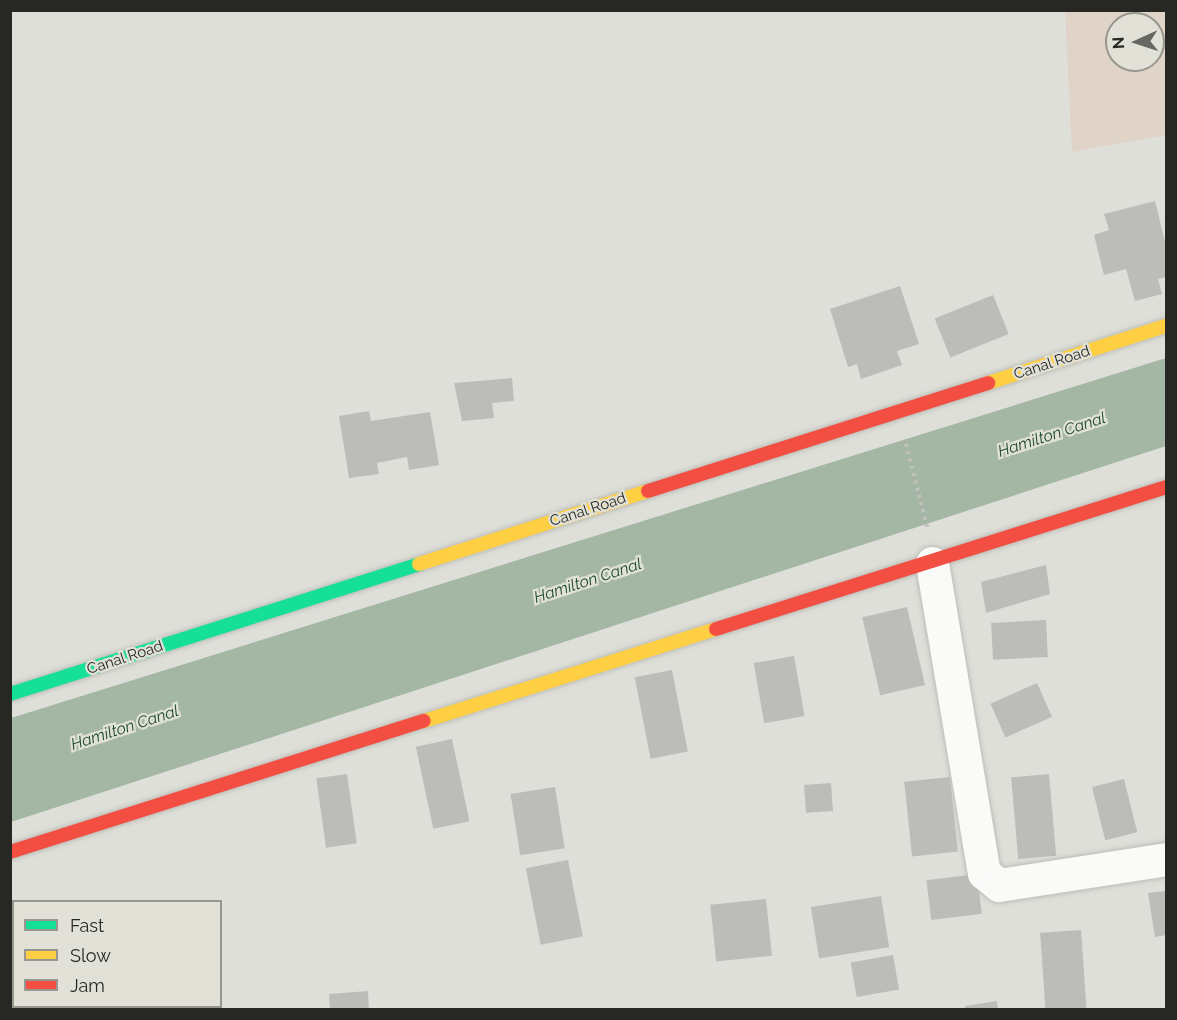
<!DOCTYPE html>
<html>
<head>
<meta charset="utf-8">
<style>
	body { margin:0 }
	#map { position:relative; width:1177px; height:1020px; overflow:hidden; background:#dfdfd9; font-family:Raleway,sans-serif }
	div>[style] { position:absolute }
	.green>* { inset:0; background:#e0d3c7 }
	.water>* { inset:0; background:#a3b7a4 }
	.building>* { inset:0; background:#bcbcb9; transform-origin:0 0 }
	.path>* { height:4px; margin-top:-2px; transform-origin:0; background:repeating-linear-gradient(90deg,#c0c0bf 0 3px,transparent 0 7.5px) }
	.roads { filter:drop-shadow(0 0 2px #bdbdb9) drop-shadow(0 0 2px #bdbdb9) }
	.street>* { height:33px; margin:-16.5px; padding:0 16.5px; transform-origin:16.5px; border-radius:16.5px; background:#fafaf9 }
	.fast>* { height:14px; margin:-7px; padding:0 7px; transform-origin:7px; border-radius:7px; background:#16e098 }
	.slow>* { height:14px; margin:-7px; padding:0 7px; transform-origin:7px; border-radius:7px; background:#ffcf43 }
	.jam>* { height:14px; margin:-7px; padding:0 7px; transform-origin:7px; border-radius:7px; background:#f24e42 }
	span { translate:-50% -50%; white-space:nowrap; text-align:center; line-height:1.15; -webkit-text-stroke:4.5px #e1e1d7; paint-order:stroke }
	.street-label { font-size:15px; color:#272724 }
	.water-label { font-size:16px; color:#1b4b29; font-style:italic }
	.frame { position:absolute; inset:0; border:12px solid #272724; pointer-events:none }
	.legend { position:absolute; left:12px; top:900px; width:210px; height:108px; box-sizing:border-box; background:#e1e1d7; border:2px solid #97978f; margin:0; padding:8px 10px; list-style:none; font-size:18px; color:#272724 }
	.legend li { display:flex; align-items:center; gap:12px; height:30px }
	.legend b { width:30px; border:2px solid #97978f }
	.north { position:absolute; left:1105px; top:12px; width:60px; height:60px; box-sizing:border-box; background:#e1e1d7; border:2px solid #97978f; border-radius:50%; rotate:267deg; font-size:16px; font-weight:700; line-height:24px; text-align:center; color:#272724 }
	.north::after { content:''; display:block; margin:auto; width:21px; height:27px; background:#676763; clip-path:polygon(50% 0,100% 100%,50% 72%,0 100%) }
</style>
</head>
<body>
<div id="map">
	<div class="green">
		<div style="clip-path:polygon(evenodd,1065px 11px,1166px 11px,1166px 135px,1072px 152px,1065px 11px,1117px 24px,1153px 24px,1153px 60px,1117px 60px,1117px 24px)"></div>
	</div>
	<div class="water">
		<div style="clip-path:polygon(1166px 358px,1166px 446px,11px 822px,11px 718px)"></div>
	</div>
	<div class="building">
		<div style="clip-path:polygon(1155px 201px,1166px 246px,1166px 277px,1158px 279px,1162px 294px,1135px 301px,1126px 269px,1104px 275px,1094px 235px,1109px 230px,1104px 214px)"></div>
		<div style="clip-path:polygon(900px 286px,919px 344px,897px 351px,902px 365px,861px 379px,857px 364px,848px 367px,830px 309px)"></div>
		<div style="left:993px;top:295px;width:42px;height:63px;rotate:68deg"></div>
		<div style="clip-path:polygon(512px 378px,514px 401px,492px 403px,494px 418px,462px 421px,454px 383px)"></div>
		<div style="clip-path:polygon(369px 411px,371px 421px,430px 412px,439px 465px,409px 470px,407px 457px,377px 463px,379px 474px,349px 478px,339px 416px)"></div>
		<div style="clip-path:polygon(1046px 565px,1050px 594px,986px 613px,981px 582px)"></div>
		<div style="left:907px;top:607px;width:80px;height:46px;rotate:77deg"></div>
		<div style="left:1046px;top:620px;width:37px;height:55px;rotate:87deg"></div>
		<div style="left:794px;top:656px;width:61px;height:41px;rotate:80deg"></div>
		<div style="left:672px;top:670px;width:83px;height:38px;rotate:79deg"></div>
		<div style="left:1037px;top:683px;width:37px;height:51px;rotate:66deg"></div>
		<div style="left:452px;top:739px;width:84px;height:37px;rotate:78deg"></div>
		<div style="left:347px;top:774px;width:70px;height:31px;rotate:82deg"></div>
		<div style="left:1049px;top:774px;width:82px;height:38px;rotate:85deg"></div>
		<div style="left:950px;top:777px;width:75px;height:46px;rotate:84deg"></div>
		<div style="left:1124px;top:779px;width:55px;height:33px;rotate:76deg"></div>
		<div style="left:831px;top:783px;width:28px;height:27px;rotate:86deg"></div>
		<div style="left:555px;top:787px;width:62px;height:45px;rotate:81deg"></div>
		<div style="left:568px;top:860px;width:78px;height:43px;rotate:79deg"></div>
		<div style="left:977px;top:874px;width:40px;height:51px;rotate:83deg"></div>
		<div style="clip-path:polygon(1166px 891px,1166px 935px,1155px 937px,1148px 893px)"></div>
		<div style="left:881px;top:896px;width:52px;height:71px;rotate:81deg"></div>
		<div style="left:766px;top:899px;width:57px;height:56px;rotate:84deg"></div>
		<div style="left:1081px;top:930px;width:78px;height:41px;rotate:86deg"></div>
		<div style="left:893px;top:955px;width:35px;height:43px;rotate:80deg"></div>
		<div style="clip-path:polygon(368px 991px,369px 1010px,330px 1010px,329px 994px)"></div>
		<div style="clip-path:polygon(997px 1001px,998px 1010px,965px 1010px,965px 1006px)"></div>
	</div>
	<div class="path">
		<div style="left:906px;top:444px;width:86px;rotate:75.8deg"></div>
	</div>
	<div class="roads">
		<div class="street">
			<div style="left:932px;top:563px;width:314px;rotate:80.5deg"></div>
			<div style="left:984px;top:873px;width:19px;rotate:39deg"></div>
			<div style="left:999px;top:885px;width:169px;rotate:-8.8deg"></div>
		</div>
		<div class="fast">
			<div style="left:10px;top:694px;width:429px;rotate:-17.6deg"></div>
		</div>
		<div class="slow">
			<div style="left:988px;top:383px;width:187px;rotate:-17.8deg"></div>
			<div style="left:419px;top:564px;width:240px;rotate:-17.7deg"></div>
			<div style="left:424px;top:721px;width:306px;rotate:-17.5deg"></div>
		</div>
		<div class="jam">
			<div style="left:648px;top:491px;width:357px;rotate:-17.6deg"></div>
			<div style="left:716px;top:629px;width:472px;rotate:-17.5deg"></div>
			<div style="left:10px;top:852px;width:434px;rotate:-17.6deg"></div>
		</div>
	</div>
	<div class="street-label">
		<span style="left:1052px;top:363px;rotate:-18deg">Canal Road</span>
		<span style="left:588px;top:510px;rotate:-18deg">Canal Road</span>
		<span style="left:125px;top:658px;rotate:-18deg">Canal Road</span>
	</div>
	<div class="water-label">
		<span style="left:1052px;top:435px;rotate:-18deg">Hamilton Canal</span>
		<span style="left:588px;top:581px;rotate:-18deg">Hamilton Canal</span>
		<span style="left:125px;top:728px;rotate:-18deg">Hamilton Canal</span>
	</div>
	<div class="frame"></div>
	<ul class="legend">
	<li><b style="height:8px;background:#16e098"></b>Fast</li>
	<li><b style="height:8px;background:#ffcf43"></b>Slow</li>
	<li><b style="height:8px;background:#f24e42"></b>Jam</li>
	</ul>
	<div class="north">N</div>
</div>
</body>
</html>
